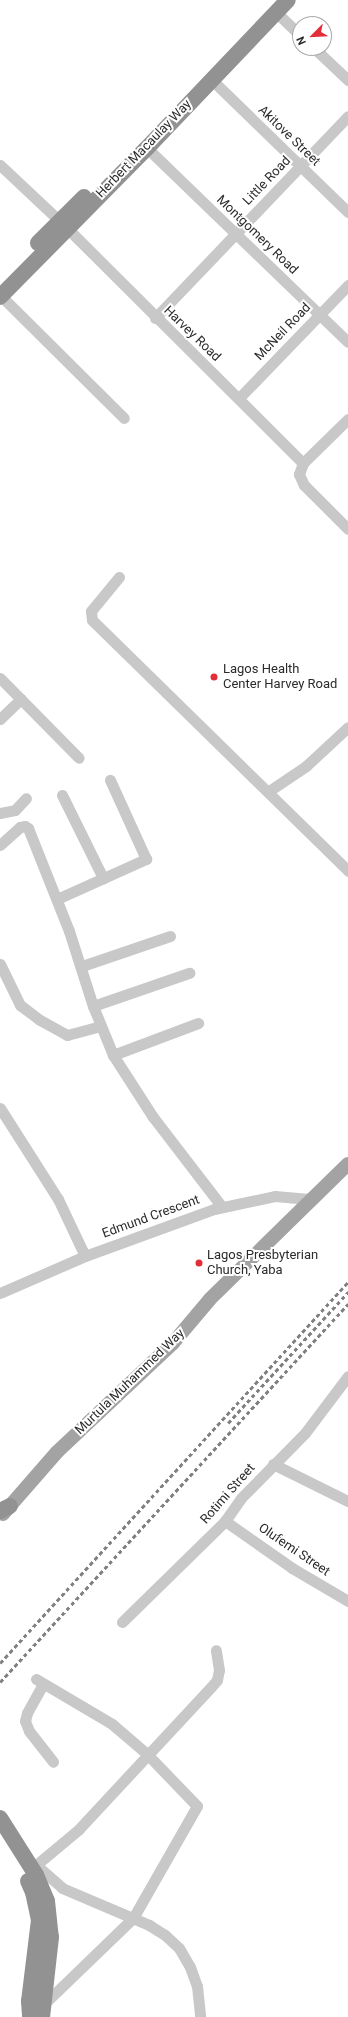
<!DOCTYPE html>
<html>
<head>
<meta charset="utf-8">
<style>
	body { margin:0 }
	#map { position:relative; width:348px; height:2017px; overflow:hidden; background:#fff; font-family:Roboto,sans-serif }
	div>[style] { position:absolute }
	.minor>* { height:11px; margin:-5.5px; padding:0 5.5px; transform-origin:5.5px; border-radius:5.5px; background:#c8c8c8 }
	.major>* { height:14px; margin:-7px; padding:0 7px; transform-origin:7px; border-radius:7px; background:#a3a3a3 }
	.highway>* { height:16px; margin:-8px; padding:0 8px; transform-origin:8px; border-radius:8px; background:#929292 }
	.rail>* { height:2.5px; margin-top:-1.25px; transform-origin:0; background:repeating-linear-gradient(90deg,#808080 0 4px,transparent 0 7px) }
	.dots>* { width:11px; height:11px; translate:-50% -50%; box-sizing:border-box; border:2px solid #fff; border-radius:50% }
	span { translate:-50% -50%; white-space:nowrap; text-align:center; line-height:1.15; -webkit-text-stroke:4px #fff; paint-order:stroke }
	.street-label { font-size:13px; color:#2b2b2b }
	.poi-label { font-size:13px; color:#2b2b2b }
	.left { translate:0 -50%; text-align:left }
	.north { position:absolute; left:292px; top:16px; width:40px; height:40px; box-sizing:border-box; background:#fff; border:1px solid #aaa; border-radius:50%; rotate:246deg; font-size:11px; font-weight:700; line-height:16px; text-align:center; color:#2b2b2b }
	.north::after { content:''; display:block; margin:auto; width:14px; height:18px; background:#e32d38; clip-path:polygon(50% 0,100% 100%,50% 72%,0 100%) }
</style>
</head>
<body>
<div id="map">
	<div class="minor">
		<div style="left:276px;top:12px;width:33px;rotate:44deg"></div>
		<div style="left:314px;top:48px;width:47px;rotate:43.3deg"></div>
		<div style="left:211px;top:79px;width:191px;rotate:44.2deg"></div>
		<div style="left:147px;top:148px;width:279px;rotate:44deg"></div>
		<div style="left:0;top:165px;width:92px;rotate:43.2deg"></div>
		<div style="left:67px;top:228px;width:333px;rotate:44.9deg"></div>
		<div style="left:303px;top:463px;width:12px;rotate:110deg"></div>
		<div style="left:299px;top:474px;width:12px;rotate:66deg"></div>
		<div style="left:304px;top:485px;width:62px;rotate:45deg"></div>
		<div style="left:1px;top:296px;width:173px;rotate:44.8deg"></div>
		<div style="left:155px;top:318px;width:279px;rotate:-46.3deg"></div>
		<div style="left:239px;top:398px;width:157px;rotate:-46deg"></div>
		<div style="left:303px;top:463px;width:63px;rotate:-44.4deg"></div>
		<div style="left:119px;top:577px;width:44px;rotate:129.5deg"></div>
		<div style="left:91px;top:611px;width:9px;rotate:84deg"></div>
		<div style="left:92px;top:620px;width:359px;rotate:44.4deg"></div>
		<div style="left:0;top:678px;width:112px;rotate:45.4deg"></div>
		<div style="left:0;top:719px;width:29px;rotate:-44deg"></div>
		<div style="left:269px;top:791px;width:45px;rotate:-34deg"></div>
		<div style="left:306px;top:766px;width:57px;rotate:-42.9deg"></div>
		<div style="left:62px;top:795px;width:93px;rotate:63.7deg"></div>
		<div style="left:0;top:813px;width:15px;rotate:-11deg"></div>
		<div style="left:15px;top:810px;width:16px;rotate:-47deg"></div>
		<div style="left:0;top:845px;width:27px;rotate:-42deg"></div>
		<div style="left:20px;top:827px;width:5px;rotate:-11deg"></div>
		<div style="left:25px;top:826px;width:4px;rotate:34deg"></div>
		<div style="left:28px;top:828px;width:111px;rotate:68.3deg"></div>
		<div style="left:69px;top:931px;width:79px;rotate:72.3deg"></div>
		<div style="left:93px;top:1006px;width:53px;rotate:67.8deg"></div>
		<div style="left:113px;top:1055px;width:74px;rotate:57.2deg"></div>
		<div style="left:153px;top:1117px;width:113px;rotate:52.5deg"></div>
		<div style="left:57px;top:899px;width:98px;rotate:-24.2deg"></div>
		<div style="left:146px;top:859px;width:87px;rotate:-114.5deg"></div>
		<div style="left:0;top:964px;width:46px;rotate:64deg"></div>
		<div style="left:20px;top:1005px;width:25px;rotate:37deg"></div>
		<div style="left:40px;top:1020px;width:31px;rotate:29deg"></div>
		<div style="left:67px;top:1035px;width:34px;rotate:-15deg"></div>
		<div style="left:82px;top:966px;width:93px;rotate:-18.8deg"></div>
		<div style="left:93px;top:1006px;width:102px;rotate:-19deg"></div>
		<div style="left:113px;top:1055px;width:91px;rotate:-20.6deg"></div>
		<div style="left:0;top:1108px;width:108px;rotate:57.5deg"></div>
		<div style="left:58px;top:1199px;width:63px;rotate:64.7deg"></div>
		<div style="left:0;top:1293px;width:93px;rotate:-23.5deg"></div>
		<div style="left:85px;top:1256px;width:137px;rotate:-20deg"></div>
		<div style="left:214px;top:1209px;width:62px;rotate:-12deg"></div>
		<div style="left:275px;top:1196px;width:34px;rotate:5deg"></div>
		<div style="left:309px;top:1199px;width:9px;rotate:-41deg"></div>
		<div style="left:273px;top:1464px;width:84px;rotate:26.3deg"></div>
		<div style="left:225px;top:1521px;width:82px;rotate:35deg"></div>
		<div style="left:292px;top:1568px;width:65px;rotate:30.5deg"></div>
		<div style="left:122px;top:1622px;width:144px;rotate:-44.4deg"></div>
		<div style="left:225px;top:1521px;width:28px;rotate:-55deg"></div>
		<div style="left:241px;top:1498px;width:91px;rotate:-45.4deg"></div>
		<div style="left:305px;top:1433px;width:71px;rotate:-53deg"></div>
		<div style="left:36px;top:1679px;width:88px;rotate:30.6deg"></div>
		<div style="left:112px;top:1724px;width:46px;rotate:40.6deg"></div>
		<div style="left:147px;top:1754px;width:72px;rotate:46.1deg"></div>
		<div style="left:197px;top:1806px;width:129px;rotate:119.7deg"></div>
		<div style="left:133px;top:1918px;width:124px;rotate:136deg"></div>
		<div style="left:43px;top:1684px;width:33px;rotate:119deg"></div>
		<div style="left:27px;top:1713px;width:8px;rotate:104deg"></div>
		<div style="left:25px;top:1721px;width:11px;rotate:68deg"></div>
		<div style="left:29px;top:1731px;width:39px;rotate:52deg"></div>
		<div style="left:28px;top:1862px;width:9px;rotate:21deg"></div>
		<div style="left:36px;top:1865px;width:55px;rotate:-39.8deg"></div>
		<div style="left:78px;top:1830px;width:195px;rotate:-47.1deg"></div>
		<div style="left:211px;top:1687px;width:9px;rotate:-49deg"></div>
		<div style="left:217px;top:1680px;width:10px;rotate:-79deg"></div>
		<div style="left:219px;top:1670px;width:20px;rotate:-99deg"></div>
		<div style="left:36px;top:1865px;width:35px;rotate:41deg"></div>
		<div style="left:62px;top:1888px;width:95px;rotate:23deg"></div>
		<div style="left:149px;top:1925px;width:19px;rotate:32deg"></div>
		<div style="left:165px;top:1935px;width:19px;rotate:43deg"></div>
		<div style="left:179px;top:1948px;width:22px;rotate:60deg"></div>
		<div style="left:190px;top:1967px;width:20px;rotate:70deg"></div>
		<div style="left:197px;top:1986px;width:31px;rotate:84deg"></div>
	</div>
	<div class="major">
		<div style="left:3px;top:1514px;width:82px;rotate:-48.9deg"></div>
		<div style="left:57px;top:1452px;width:159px;rotate:-43.2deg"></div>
		<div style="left:173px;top:1343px;width:57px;rotate:-49.9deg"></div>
		<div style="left:210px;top:1299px;width:193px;rotate:-44.4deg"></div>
	</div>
	<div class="highway">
		<div style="left:38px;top:243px;width:65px;rotate:-45deg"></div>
		<div style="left:0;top:297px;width:209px;rotate:-45.4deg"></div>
		<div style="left:147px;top:148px;width:204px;rotate:-46.4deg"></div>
		<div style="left:0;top:1511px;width:11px;rotate:-27deg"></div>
		<div style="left:0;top:1818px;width:67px;rotate:57.7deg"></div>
		<div style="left:36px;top:1875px;width:28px;rotate:67deg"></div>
		<div style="left:47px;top:1901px;width:36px;rotate:84deg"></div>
		<div style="left:51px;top:1937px;width:81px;rotate:96.4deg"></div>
		<div style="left:28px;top:1881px;width:12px;rotate:66deg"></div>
		<div style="left:33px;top:1892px;width:29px;rotate:78deg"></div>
		<div style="left:39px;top:1920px;width:82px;rotate:97deg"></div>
		<div style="left:29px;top:2001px;width:16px;rotate:86deg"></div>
	</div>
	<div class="rail">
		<div style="left:228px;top:1423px;width:178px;rotate:-47.5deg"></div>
		<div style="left:0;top:1663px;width:516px;rotate:-47.59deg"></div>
		<div style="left:0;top:1682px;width:514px;rotate:-47.37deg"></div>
	</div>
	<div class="dots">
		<div style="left:214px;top:677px;background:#e32d38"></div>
		<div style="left:199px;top:1263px;background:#e32d38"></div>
	</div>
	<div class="street-label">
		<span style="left:289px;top:136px;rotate:44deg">Akitove Street</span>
		<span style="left:144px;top:149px;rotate:-46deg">Herbert Macaulay Way</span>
		<span style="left:267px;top:181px;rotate:-46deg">Little Road</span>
		<span style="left:257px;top:235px;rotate:44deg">Montgomery Road</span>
		<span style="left:283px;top:332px;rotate:-46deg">McNeil Road</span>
		<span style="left:192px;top:334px;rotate:44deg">Harvey Road</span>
		<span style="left:151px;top:1217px;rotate:-20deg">Edmund Crescent</span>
		<span style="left:130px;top:1382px;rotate:-44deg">Murtula Muhammed Way</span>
		<span style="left:228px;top:1494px;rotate:-49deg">Rotimi Street</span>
		<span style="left:294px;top:1550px;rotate:34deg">Olufemi Street</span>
	</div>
	<div class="poi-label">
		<span class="left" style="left:223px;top:677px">Lagos Health<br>Center Harvey Road</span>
		<span class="left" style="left:207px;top:1263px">Lagos Presbyterian<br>Church, Yaba</span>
	</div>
	<div class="north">N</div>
</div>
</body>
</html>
